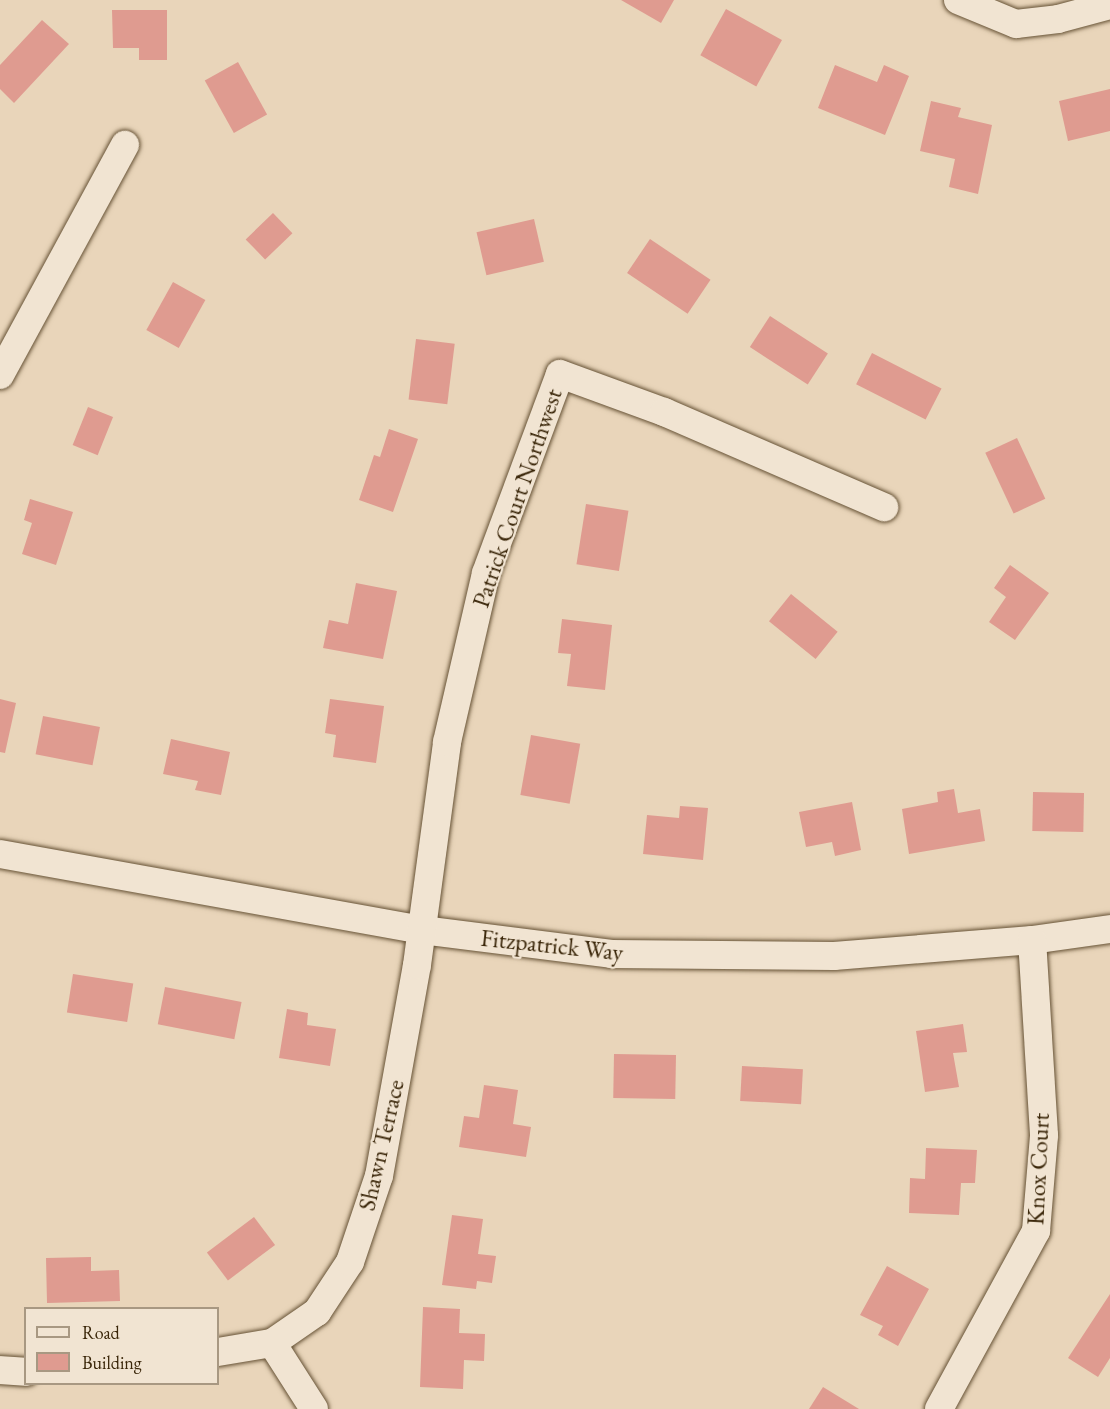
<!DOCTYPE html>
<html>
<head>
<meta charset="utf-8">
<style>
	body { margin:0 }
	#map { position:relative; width:1110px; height:1409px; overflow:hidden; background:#e9d5ba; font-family:"EB Garamond",serif }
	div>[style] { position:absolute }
	.building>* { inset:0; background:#df9b90; transform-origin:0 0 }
	.roads { filter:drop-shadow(0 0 2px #665235) drop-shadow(0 0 2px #665235) }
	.street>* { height:28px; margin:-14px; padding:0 14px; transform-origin:14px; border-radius:14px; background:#f1e4d2 }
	span { translate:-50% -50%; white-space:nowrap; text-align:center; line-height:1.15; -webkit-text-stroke:4.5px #f1e4d2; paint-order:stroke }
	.street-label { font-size:24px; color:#3a2609 }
	.legend { position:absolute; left:24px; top:1307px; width:195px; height:78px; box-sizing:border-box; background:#f1e4d2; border:2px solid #a89882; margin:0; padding:8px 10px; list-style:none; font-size:18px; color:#3a2609 }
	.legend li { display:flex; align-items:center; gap:12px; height:30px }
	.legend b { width:30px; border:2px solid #a89882 }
</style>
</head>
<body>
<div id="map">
	<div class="building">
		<div style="clip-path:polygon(621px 0,674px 0,661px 23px)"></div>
		<div style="left:726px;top:9px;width:64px;height:53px;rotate:29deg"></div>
		<div style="clip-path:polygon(112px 10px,167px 10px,167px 60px,139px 60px,139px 48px,113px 48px)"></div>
		<div style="clip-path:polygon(42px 20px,69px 44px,14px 103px,0 89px,0 65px)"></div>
		<div style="left:238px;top:62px;width:60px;height:38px;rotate:61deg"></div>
		<div style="clip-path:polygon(835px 65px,877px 82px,884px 65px,909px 76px,885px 135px,818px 108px)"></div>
		<div style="clip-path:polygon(1110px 89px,1110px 131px,1068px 141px,1059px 101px)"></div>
		<div style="clip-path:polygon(931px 101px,961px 108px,958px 117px,992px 125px,978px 194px,949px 187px,955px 159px,920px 151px)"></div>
		<div style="left:273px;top:213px;width:28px;height:38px;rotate:46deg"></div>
		<div style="left:534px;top:219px;width:44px;height:59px;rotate:77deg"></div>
		<div style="left:650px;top:239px;width:73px;height:41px;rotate:34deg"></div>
		<div style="left:173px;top:282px;width:37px;height:55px;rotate:29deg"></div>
		<div style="left:770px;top:316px;width:69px;height:37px;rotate:33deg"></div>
		<div style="left:416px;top:339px;width:39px;height:61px;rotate:7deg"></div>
		<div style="left:872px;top:353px;width:78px;height:35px;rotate:27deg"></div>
		<div style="left:88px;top:407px;width:27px;height:41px;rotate:22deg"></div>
		<div style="clip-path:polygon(389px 429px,418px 439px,393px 512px,359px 500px,374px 455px,380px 457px)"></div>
		<div style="left:1017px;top:438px;width:67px;height:35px;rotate:65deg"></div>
		<div style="clip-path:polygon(30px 499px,73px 512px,56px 565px,22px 554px,32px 523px,24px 520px)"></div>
		<div style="left:586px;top:504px;width:43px;height:61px;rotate:9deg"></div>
		<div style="clip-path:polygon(1010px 565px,1049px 593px,1015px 640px,989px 622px,1006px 597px,994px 588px)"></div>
		<div style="clip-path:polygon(356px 583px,397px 591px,383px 659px,323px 648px,329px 620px,348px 624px)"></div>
		<div style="left:791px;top:594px;width:60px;height:35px;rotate:39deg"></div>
		<div style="clip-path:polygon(562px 619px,612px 625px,605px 690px,567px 686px,571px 654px,558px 653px)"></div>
		<div style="clip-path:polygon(0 699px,16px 703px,5px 753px,0 752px)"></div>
		<div style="clip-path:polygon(330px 699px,384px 706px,376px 763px,333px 757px,336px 735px,325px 733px)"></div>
		<div style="left:43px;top:716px;width:58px;height:39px;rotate:11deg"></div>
		<div style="left:531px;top:735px;width:50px;height:61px;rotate:10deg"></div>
		<div style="clip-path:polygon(171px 739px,230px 752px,221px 795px,195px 790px,198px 781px,163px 774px)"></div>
		<div style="clip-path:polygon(954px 789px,958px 813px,980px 809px,985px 841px,909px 854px,902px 809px,938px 802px,937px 792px)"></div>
		<div style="left:1033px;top:792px;width:51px;height:39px;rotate:1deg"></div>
		<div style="clip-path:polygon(852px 802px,861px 850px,835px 856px,832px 842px,806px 847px,799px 812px)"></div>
		<div style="clip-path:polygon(680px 806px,708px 808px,703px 860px,643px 854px,647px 815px,679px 818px)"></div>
		<div style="left:73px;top:974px;width:61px;height:39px;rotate:9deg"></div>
		<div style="left:165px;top:987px;width:78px;height:38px;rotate:11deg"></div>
		<div style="clip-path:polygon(287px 1009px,308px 1013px,307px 1025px,336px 1029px,330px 1066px,279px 1058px)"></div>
		<div style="clip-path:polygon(963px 1024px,967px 1052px,953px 1053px,959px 1087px,925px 1092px,916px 1031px)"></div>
		<div style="left:614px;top:1054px;width:62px;height:44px;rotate:1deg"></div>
		<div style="left:742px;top:1066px;width:61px;height:35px;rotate:3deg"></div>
		<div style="clip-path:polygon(484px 1085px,518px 1090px,513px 1124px,531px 1127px,526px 1157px,459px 1147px,464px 1116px,479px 1118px)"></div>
		<div style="clip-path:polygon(926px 1148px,977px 1150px,975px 1183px,961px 1183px,959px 1215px,909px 1213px,910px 1178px,925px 1179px)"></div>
		<div style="clip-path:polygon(452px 1215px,483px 1219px,478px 1254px,496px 1256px,492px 1283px,477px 1281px,476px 1289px,442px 1285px)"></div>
		<div style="left:254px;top:1217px;width:35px;height:59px;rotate:53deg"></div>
		<div style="clip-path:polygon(91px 1257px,91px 1271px,119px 1270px,120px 1301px,47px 1303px,46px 1258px)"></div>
		<div style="clip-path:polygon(887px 1266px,929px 1289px,898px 1346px,878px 1335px,883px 1326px,860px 1315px)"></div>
		<div style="clip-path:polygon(1110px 1294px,1110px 1358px,1098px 1377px,1068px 1358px)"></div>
		<div style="clip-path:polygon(423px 1307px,460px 1309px,459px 1333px,485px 1334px,484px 1361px,464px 1360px,463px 1389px,420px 1387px)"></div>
		<div style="clip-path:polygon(823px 1387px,859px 1409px,809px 1409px)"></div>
	</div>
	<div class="roads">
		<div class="street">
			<div style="left:958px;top:0;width:63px;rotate:22.5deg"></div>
			<div style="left:1016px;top:24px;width:42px;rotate:-6.8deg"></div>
			<div style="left:1058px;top:19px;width:54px;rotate:-15.1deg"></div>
			<div style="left:0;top:375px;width:262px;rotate:-61.5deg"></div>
			<div style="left:0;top:854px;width:429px;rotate:10.2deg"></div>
			<div style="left:422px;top:930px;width:191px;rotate:7.2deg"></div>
			<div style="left:611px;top:954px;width:223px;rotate:0.5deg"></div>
			<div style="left:834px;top:956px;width:199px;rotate:-4.6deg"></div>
			<div style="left:1032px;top:940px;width:79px;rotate:-8deg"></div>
			<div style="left:272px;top:1343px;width:78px;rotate:57.5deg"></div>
			<div style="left:218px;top:1352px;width:55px;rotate:-9.5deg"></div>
			<div style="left:272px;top:1343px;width:55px;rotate:-34.6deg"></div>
			<div style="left:317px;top:1312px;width:60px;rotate:-56.6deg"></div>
			<div style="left:350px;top:1262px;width:91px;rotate:-71.4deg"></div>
			<div style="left:379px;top:1176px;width:214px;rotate:-79.8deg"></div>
			<div style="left:417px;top:965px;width:225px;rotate:-82.3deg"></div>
			<div style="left:447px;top:742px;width:173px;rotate:-77deg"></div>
			<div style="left:486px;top:573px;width:212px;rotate:-69.6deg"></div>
			<div style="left:560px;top:374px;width:111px;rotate:20.1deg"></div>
			<div style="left:664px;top:412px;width:240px;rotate:23.4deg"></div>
			<div style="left:0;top:1370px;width:26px;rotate:4deg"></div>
			<div style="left:939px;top:1409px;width:203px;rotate:-61.4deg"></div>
			<div style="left:1036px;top:1231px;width:96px;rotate:-85.2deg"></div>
			<div style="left:1044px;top:1135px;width:195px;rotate:-93.5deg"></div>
		</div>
	</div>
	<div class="street-label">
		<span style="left:517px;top:498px;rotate:-71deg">Patrick Court Northwest</span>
		<span style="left:552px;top:945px;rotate:6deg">Fitzpatrick Way</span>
		<span style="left:381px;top:1145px;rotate:-77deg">Shawn Terrace</span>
		<span style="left:1038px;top:1169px;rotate:-87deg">Knox Court</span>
	</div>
	<ul class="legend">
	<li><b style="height:8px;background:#f1e4d2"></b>Road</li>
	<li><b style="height:16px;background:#df9b90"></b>Building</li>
	</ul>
</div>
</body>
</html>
